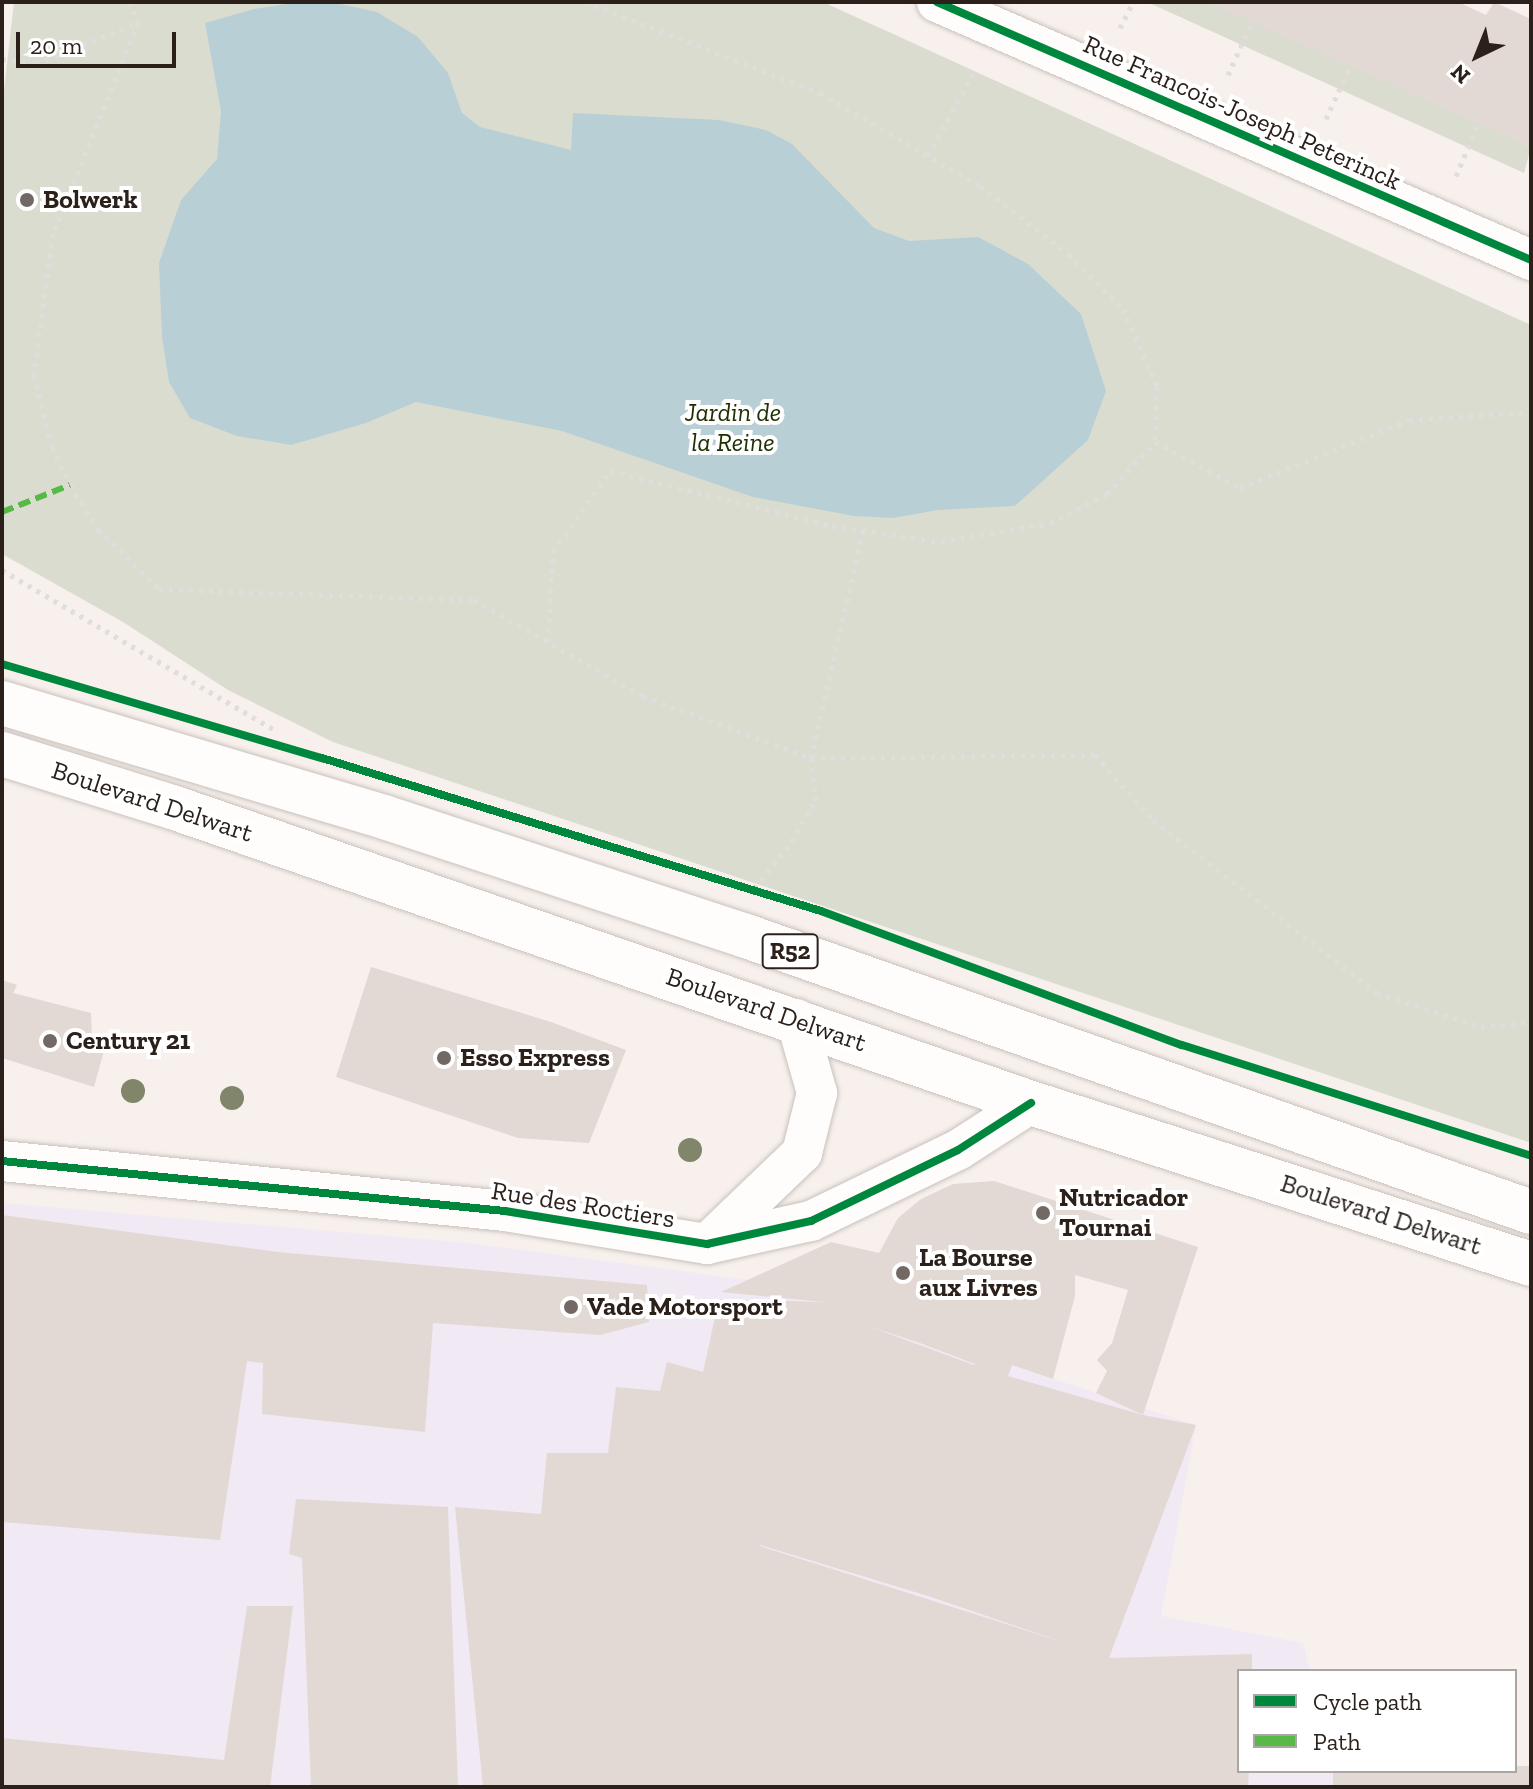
<!DOCTYPE html>
<html>
<head>
<meta charset="utf-8">
<style>
	body { margin:0 }
	#map { position:relative; width:1533px; height:1789px; overflow:hidden; background:#f7f0ec; font-family:"Zilla Slab",serif }
	div>[style] { position:absolute }
	.industrial>* { inset:0; background:#f1e9f3 }
	.green>* { inset:0; background:#dadcd0 }
	.water>* { inset:0; background:#b9cfd6 }
	.building>* { inset:0; background:#e2d9d4 }
	.path>* { height:5px; margin-top:-2.5px; transform-origin:0; background:repeating-linear-gradient(90deg,#e0dddc 0 4px,transparent 0 10px) }
	.roads { filter:drop-shadow(0 0 2px #c9c1bc) drop-shadow(0 0 2px #c9c1bc) }
	.street>* { height:40px; margin:-20px; padding:0 20px; transform-origin:20px; border-radius:20px; background:#fefdfc }
	.primary>* { height:44px; margin:-22px; padding:0 22px; transform-origin:22px; border-radius:22px; background:#fefdfc }
	.quiet>* { height:6px; margin-top:-3px; transform-origin:0; background:repeating-linear-gradient(90deg,#58b947 0 12px,transparent 0 18px) }
	.cycleway>* { height:8px; margin:-4px; padding:0 4px; transform-origin:4px; border-radius:4px; background:#00873e }
	.trees>* { width:24px; height:24px; margin:-12px; border-radius:50%; background:#81866b }
	.dots>* { width:22px; height:22px; translate:-50% -50%; box-sizing:border-box; border:4px solid #fff; border-radius:50% }
	span { translate:-50% -50%; white-space:nowrap; text-align:center; line-height:1.15; -webkit-text-stroke:8px #fff; paint-order:stroke }
	.shield-label span { padding:2px 6px; background:#fff; border:2px solid; border-radius:6px; -webkit-text-stroke-width:0 }
	.shield-label { font-size:24px; color:#2b201a; font-weight:700 }
	.street-label { font-size:26px; color:#2b201a }
	.poi-label { font-size:26px; color:#2b201a; font-weight:700 }
	.left { translate:0 -50%; text-align:left }
	.park-label { font-size:26px; color:#203002; font-style:italic }
	.frame { position:absolute; inset:0; border:4px solid #2b201a; pointer-events:none }
	.legend { position:absolute; left:1237px; top:1669px; width:280px; height:104px; box-sizing:border-box; background:#fff; border:2px solid #aaa6a3; margin:0; padding:10px 14px; list-style:none; font-size:24px; color:#2b201a }
	.legend li { display:flex; align-items:center; gap:16px; height:40px }
	.legend b { width:40px; border:2px solid #aaa6a3 }
	.north { position:absolute; left:1437px; top:16px; width:80px; height:80px; -webkit-text-stroke:6px #fff; paint-order:stroke; rotate:223deg; font-size:22px; font-weight:700; line-height:32px; text-align:center; color:#2b201a }
	.north::after { content:''; display:block; margin:auto; width:28px; height:36px; background:#2b201a; clip-path:polygon(50% 0,100% 100%,50% 72%,0 100%) }
	.scale { position:absolute; left:16px; top:32px; width:160px; height:36px; box-sizing:border-box; border:4px solid #2b201a; border-top:0; padding-left:10px; font-size:24px; line-height:28px; white-space:nowrap; color:#2b201a; -webkit-text-stroke:6px #fff; paint-order:stroke }
</style>
</head>
<body>
<div id="map">
	<div class="industrial">
		<div style="clip-path:polygon(2px 1203px,469px 1243px,748px 1280px,917px 1326px,1053px 1379px,1196px 1425px,1161px 1616px,1303px 1643px,1310px 1671px,1239px 1671px,1239px 1771px,1515px 1771px,1515px 1766px,1531px 1766px,1531px 1787px,2px 1787px)"></div>
	</div>
	<div class="green">
		<div style="clip-path:polygon(14px 2px,823px 2px,1531px 325px,1531px 1143px,333px 742px,228px 690px,123px 622px,2px 554px,2px 108px)"></div>
		<div style="clip-path:polygon(1147px 2px,1216px 2px,1531px 147px,1524px 173px)"></div>
	</div>
	<div class="water">
		<div style="clip-path:polygon(300px 2px,331px 2px,377px 12px,418px 37px,448px 73px,462px 113px,480px 127px,571px 150px,573px 113px,719px 120px,766px 130px,792px 144px,874px 228px,909px 241px,978px 237px,1028px 264px,1081px 314px,1106px 391px,1088px 440px,1015px 506px,938px 510px,893px 518px,854px 516px,753px 497px,562px 431px,416px 402px,366px 423px,291px 445px,237px 436px,190px 418px,169px 382px,162px 337px,159px 263px,181px 200px,217px 159px,221px 111px,205px 23px,254px 9px)"></div>
	</div>
	<div class="building">
		<div style="clip-path:polygon(1207px 2px,1458px 2px,1486px 15px,1494px 2px,1531px 19px,1531px 147px)"></div>
		<div style="clip-path:polygon(371px 967px,551px 1022px,626px 1050px,589px 1143px,518px 1138px,336px 1077px)"></div>
		<div style="clip-path:polygon(2px 980px,17px 985px,13px 993px,91px 1013px,92px 1038px,105px 1047px,94px 1087px,2px 1058px)"></div>
		<div style="clip-path:polygon(evenodd,994px 1181px,1198px 1247px,1143px 1415px,1196px 1425px,1109px 1658px,1252px 1654px,1252px 1671px,1239px 1671px,1239px 1771px,1249px 1771px,1248px 1787px,483px 1787px,455px 1507px,541px 1514px,547px 1453px,608px 1453px,616px 1387px,660px 1391px,667px 1362px,703px 1372px,719px 1299px,824px 1302px,721px 1292px,831px 1242px,879px 1253px,898px 1218px,921px 1199px,953px 1184px,994px 1181px,1075px 1275px,1128px 1290px,1112px 1343px,1097px 1360px,1107px 1371px,1096px 1393px,1143px 1415px,1008px 1376px,1012px 1365px,1053px 1379px,1075px 1296px,1075px 1275px,994px 1181px,868px 1326px,920px 1343px,975px 1364px,974px 1365px,868px 1326px,994px 1181px,760px 1545px,928px 1596px,1066px 1643px,760px 1546px,760px 1545px)"></div>
		<div style="clip-path:polygon(2px 1215px,278px 1252px,647px 1285px,649px 1322px,600px 1335px,433px 1323px,425px 1432px,262px 1414px,263px 1363px,247px 1361px,220px 1540px,2px 1522px)"></div>
		<div style="clip-path:polygon(296px 1499px,448px 1507px,458px 1787px,311px 1787px,302px 1558px,289px 1554px)"></div>
		<div style="clip-path:polygon(247px 1606px,293px 1606px,270px 1787px,2px 1787px,2px 1738px,224px 1760px)"></div>
		<div style="clip-path:polygon(1515px 1766px,1531px 1766px,1531px 1787px,1333px 1787px,1333px 1771px,1515px 1771px)"></div>
	</div>
	<div class="path">
		<div style="left:129px;top:2px;width:22px;rotate:66deg"></div>
		<div style="left:138px;top:22px;width:228px;rotate:111.8deg"></div>
		<div style="left:53px;top:234px;width:142px;rotate:97.7deg"></div>
		<div style="left:34px;top:375px;width:74px;rotate:76deg"></div>
		<div style="left:52px;top:447px;width:42px;rotate:64.7deg"></div>
		<div style="left:70px;top:485px;width:52px;rotate:57.5deg"></div>
		<div style="left:98px;top:529px;width:86px;rotate:44.5deg"></div>
		<div style="left:159px;top:589px;width:315px;rotate:2deg"></div>
		<div style="left:474px;top:600px;width:194px;rotate:29.6deg"></div>
		<div style="left:643px;top:696px;width:179px;rotate:20.3deg"></div>
		<div style="left:811px;top:758px;width:284px;rotate:-0.6deg"></div>
		<div style="left:1095px;top:755px;width:87px;rotate:48.3deg"></div>
		<div style="left:1153px;top:820px;width:283px;rotate:37.7deg"></div>
		<div style="left:1377px;top:993px;width:109px;rotate:18.1deg"></div>
		<div style="left:1481px;top:1027px;width:50px;rotate:-5.7deg"></div>
		<div style="left:585px;top:2px;width:252px;rotate:21.2deg"></div>
		<div style="left:820px;top:93px;width:185px;rotate:30.2deg"></div>
		<div style="left:980px;top:186px;width:111px;rotate:37.7deg"></div>
		<div style="left:1068px;top:254px;width:78px;rotate:45deg"></div>
		<div style="left:1123px;top:309px;width:84px;rotate:66.2deg"></div>
		<div style="left:1157px;top:386px;width:56px;rotate:92deg"></div>
		<div style="left:1155px;top:442px;width:97px;rotate:28.4deg"></div>
		<div style="left:1240px;top:488px;width:182px;rotate:-21.9deg"></div>
		<div style="left:1409px;top:420px;width:122px;rotate:-3.8deg"></div>
		<div style="left:1120px;top:28px;width:29px;rotate:-63deg"></div>
		<div style="left:2px;top:59px;width:34px;rotate:7deg"></div>
		<div style="left:36px;top:63px;width:109px;rotate:-21.6deg"></div>
		<div style="left:1228px;top:75px;width:61px;rotate:-65.9deg"></div>
		<div style="left:1326px;top:119px;width:58px;rotate:-65.6deg"></div>
		<div style="left:928px;top:156px;width:98px;rotate:-61.3deg"></div>
		<div style="left:1456px;top:176px;width:56px;rotate:-67.1deg"></div>
		<div style="left:2px;top:570px;width:314px;rotate:30.4deg"></div>
		<div style="left:548px;top:642px;width:90px;rotate:-86.8deg"></div>
		<div style="left:553px;top:552px;width:99px;rotate:-54.9deg"></div>
		<div style="left:610px;top:471px;width:229px;rotate:13.9deg"></div>
		<div style="left:832px;top:526px;width:110px;rotate:8.4deg"></div>
		<div style="left:941px;top:542px;width:111px;rotate:-9.9deg"></div>
		<div style="left:1050px;top:523px;width:64px;rotate:-27deg"></div>
		<div style="left:1107px;top:494px;width:71px;rotate:-47.3deg"></div>
		<div style="left:754px;top:888px;width:50px;rotate:-49.9deg"></div>
		<div style="left:786px;top:850px;width:57px;rotate:-58.5deg"></div>
		<div style="left:816px;top:801px;width:43px;rotate:-96.6deg"></div>
		<div style="left:811px;top:758px;width:233px;rotate:-77.1deg"></div>
	</div>
	<div class="roads">
		<div class="street">
			<div style="left:937px;top:2px;width:648px;rotate:23.48deg"></div>
			<div style="left:2px;top:1161px;width:505px;rotate:5.68deg"></div>
			<div style="left:505px;top:1211px;width:205px;rotate:9.3deg"></div>
			<div style="left:707px;top:1244px;width:107px;rotate:-12.5deg"></div>
			<div style="left:811px;top:1221px;width:163px;rotate:-25.8deg"></div>
			<div style="left:958px;top:1150px;width:87px;rotate:-32.8deg"></div>
			<div style="left:707px;top:1244px;width:132px;rotate:-43.8deg"></div>
			<div style="left:802px;top:1153px;width:62px;rotate:-76deg"></div>
			<div style="left:817px;top:1093px;width:77px;rotate:-105.8deg"></div>
		</div>
		<div class="primary">
			<div style="left:2px;top:703px;width:399px;rotate:16.6deg"></div>
			<div style="left:384px;top:817px;width:381px;rotate:18.2deg"></div>
			<div style="left:746px;top:936px;width:832px;rotate:19.37deg"></div>
			<div style="left:2px;top:754px;width:178px;rotate:17.3deg"></div>
			<div style="left:172px;top:807px;width:909px;rotate:19.01deg"></div>
			<div style="left:1031px;top:1103px;width:525px;rotate:17.85deg"></div>
		</div>
	</div>
	<div class="quiet">
		<div style="left:2px;top:512px;width:73px;rotate:-21.7deg"></div>
	</div>
	<div class="cycleway">
		<div style="left:937px;top:2px;width:648px;rotate:23.48deg"></div>
		<div style="left:2px;top:664px;width:334px;rotate:16.4deg"></div>
		<div style="left:322px;top:758px;width:522px;rotate:17.05deg"></div>
		<div style="left:821px;top:911px;width:385px;rotate:20.4deg"></div>
		<div style="left:1182px;top:1045px;width:366px;rotate:17.6deg"></div>
		<div style="left:2px;top:1161px;width:505px;rotate:5.68deg"></div>
		<div style="left:505px;top:1211px;width:205px;rotate:9.3deg"></div>
		<div style="left:707px;top:1244px;width:107px;rotate:-12.5deg"></div>
		<div style="left:811px;top:1221px;width:163px;rotate:-25.8deg"></div>
		<div style="left:958px;top:1150px;width:87px;rotate:-32.8deg"></div>
	</div>
	<div class="trees">
		<div style="left:133px;top:1091px"></div>
		<div style="left:232px;top:1098px"></div>
		<div style="left:690px;top:1150px"></div>
	</div>
	<div class="dots">
		<div style="left:27px;top:200px;background:#726964"></div>
		<div style="left:50px;top:1041px;background:#726964"></div>
		<div style="left:444px;top:1058px;background:#726964"></div>
		<div style="left:1043px;top:1213px;background:#726964"></div>
		<div style="left:903px;top:1273px;background:#726964"></div>
		<div style="left:571px;top:1307px;background:#726964"></div>
	</div>
	<div class="shield-label">
		<span style="left:790px;top:951px">R52</span>
	</div>
	<div class="street-label">
		<span style="left:1242px;top:113px;rotate:24deg">Rue Francois-Joseph Peterinck</span>
		<span style="left:152px;top:802px;rotate:18deg">Boulevard Delwart</span>
		<span style="left:766px;top:1010px;rotate:19deg">Boulevard Delwart</span>
		<span style="left:583px;top:1205px;rotate:9deg">Rue des Roctiers</span>
		<span style="left:1381px;top:1215px;rotate:18deg">Boulevard Delwart</span>
	</div>
	<div class="poi-label">
		<span class="left" style="left:43px;top:200px">Bolwerk</span>
		<span class="left" style="left:66px;top:1041px">Century 21</span>
		<span class="left" style="left:460px;top:1058px">Esso Express</span>
		<span class="left" style="left:1059px;top:1213px">Nutricador<br>Tournai</span>
		<span class="left" style="left:919px;top:1273px">La Bourse<br>aux Livres</span>
		<span class="left" style="left:587px;top:1307px">Vade Motorsport</span>
	</div>
	<div class="park-label">
		<span style="left:733px;top:428px">Jardin de<br>la Reine</span>
	</div>
	<div class="frame"></div>
	<ul class="legend">
	<li><b style="height:10px;background:#00873e"></b>Cycle path</li>
	<li><b style="height:10px;background:#58b947"></b>Path</li>
	</ul>
	<div class="north">N</div>
	<div class="scale">20 m</div>
</div>
</body>
</html>
